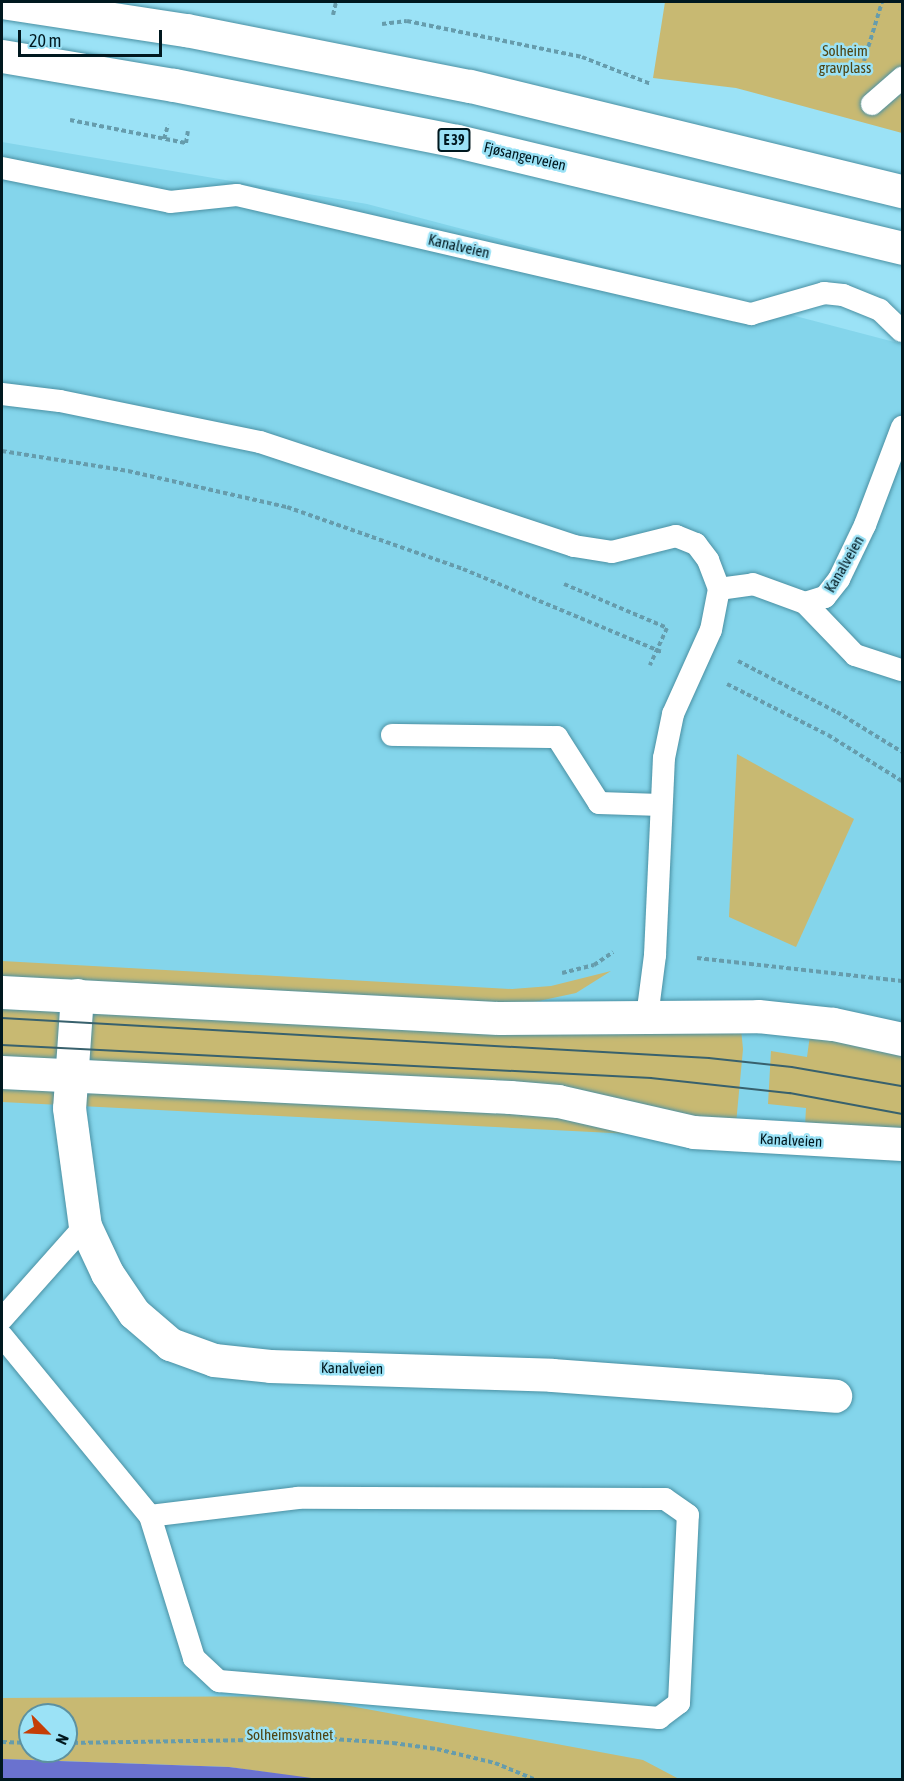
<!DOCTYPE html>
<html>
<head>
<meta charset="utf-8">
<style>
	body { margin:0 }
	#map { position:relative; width:904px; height:1781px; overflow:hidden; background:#9be2f6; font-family:"Asap Condensed",sans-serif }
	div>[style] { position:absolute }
	.built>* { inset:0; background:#84d5eb }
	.green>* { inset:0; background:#c8b972 }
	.water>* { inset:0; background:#6a72cf }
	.path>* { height:4px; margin-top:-2px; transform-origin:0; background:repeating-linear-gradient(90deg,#669cac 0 4.5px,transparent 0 7.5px) }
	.roads { filter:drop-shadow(0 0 2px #4a90a3) drop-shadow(0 0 2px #4a90a3) }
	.lane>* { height:22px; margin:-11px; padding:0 11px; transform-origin:11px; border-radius:11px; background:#fff }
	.street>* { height:33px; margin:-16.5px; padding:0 16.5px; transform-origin:16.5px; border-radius:16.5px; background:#fff }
	.secondary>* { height:33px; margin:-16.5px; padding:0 16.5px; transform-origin:16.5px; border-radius:16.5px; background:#fff }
	.highway>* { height:33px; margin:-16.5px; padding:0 16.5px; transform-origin:16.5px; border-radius:16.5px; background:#fff }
	.tram>* { height:1.5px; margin:-0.75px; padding:0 0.75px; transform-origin:0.75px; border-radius:0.75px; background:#38616d }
	span { translate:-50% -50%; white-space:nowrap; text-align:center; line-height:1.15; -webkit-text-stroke:5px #9be2f6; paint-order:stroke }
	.shield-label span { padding:2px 4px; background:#9be2f6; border:2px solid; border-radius:4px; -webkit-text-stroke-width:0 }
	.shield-label { font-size:14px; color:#00181f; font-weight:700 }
	.park-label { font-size:15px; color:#4d4312 }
	.street-label { font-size:15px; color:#00181f }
	.frame { position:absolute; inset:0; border:3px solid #00181f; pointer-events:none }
	.north { position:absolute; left:18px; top:1703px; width:60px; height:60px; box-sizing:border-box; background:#9be2f6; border:2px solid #5d91a0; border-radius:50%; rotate:114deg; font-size:16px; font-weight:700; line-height:24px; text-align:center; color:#00181f }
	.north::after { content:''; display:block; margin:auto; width:21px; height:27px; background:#c53e07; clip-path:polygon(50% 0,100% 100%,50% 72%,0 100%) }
	.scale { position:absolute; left:18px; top:30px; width:144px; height:27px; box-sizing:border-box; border:3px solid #00181f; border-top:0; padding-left:8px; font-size:18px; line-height:21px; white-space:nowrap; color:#00181f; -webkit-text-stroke:4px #9be2f6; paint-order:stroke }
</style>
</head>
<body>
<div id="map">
	<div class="built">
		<div style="clip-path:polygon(2px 142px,367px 204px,902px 344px,902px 1779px,329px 1779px,66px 1715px,30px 1715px,2px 1740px)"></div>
	</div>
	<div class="green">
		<div style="clip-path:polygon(665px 2px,902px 2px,902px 133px,736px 88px,653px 78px)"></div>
		<div style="clip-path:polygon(737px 754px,854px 819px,796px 947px,729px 917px)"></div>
		<div style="clip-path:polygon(2px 961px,512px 989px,551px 986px,611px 971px,576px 993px,525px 1004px,2px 978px)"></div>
		<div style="clip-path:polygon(2px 1004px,741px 1029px,743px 1049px,736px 1124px,2px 1059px)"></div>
		<div style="clip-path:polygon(810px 1035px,902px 1053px,902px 1128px,805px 1126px,806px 1108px,768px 1104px,771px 1051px,807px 1057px)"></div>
		<div style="clip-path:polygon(2px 1084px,493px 1110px,562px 1118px,652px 1135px,2px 1102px)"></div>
		<div style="clip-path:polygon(evenodd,296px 1696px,643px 1760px,679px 1779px,319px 1780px,229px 1767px,2px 1759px,2px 1698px,296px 1696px,30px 1715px,66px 1715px,66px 1751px,30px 1751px,30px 1715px)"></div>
	</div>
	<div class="water">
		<div style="clip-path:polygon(2px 1759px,229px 1767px,319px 1779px,2px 1779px)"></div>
	</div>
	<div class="path">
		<div style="left:333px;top:15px;width:13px;rotate:-77deg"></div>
		<div style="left:382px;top:24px;width:25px;rotate:-7deg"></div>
		<div style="left:407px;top:21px;width:179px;rotate:11.6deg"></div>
		<div style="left:582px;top:57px;width:74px;rotate:21.4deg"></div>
		<div style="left:864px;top:61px;width:62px;rotate:-73deg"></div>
		<div style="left:70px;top:120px;width:118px;rotate:11.2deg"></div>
		<div style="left:186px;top:143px;width:12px;rotate:-81deg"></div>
		<div style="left:164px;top:139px;width:15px;rotate:-74deg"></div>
		<div style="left:2px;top:451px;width:128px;rotate:9deg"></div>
		<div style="left:128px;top:471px;width:163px;rotate:12.8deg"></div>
		<div style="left:287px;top:507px;width:187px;rotate:19.4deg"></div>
		<div style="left:463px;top:569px;width:215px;rotate:22.7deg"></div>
		<div style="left:564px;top:584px;width:112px;rotate:23.1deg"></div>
		<div style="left:667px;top:628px;width:41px;rotate:114.7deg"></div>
		<div style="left:738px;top:661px;width:111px;rotate:27.3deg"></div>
		<div style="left:837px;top:712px;width:76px;rotate:31.6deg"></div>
		<div style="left:727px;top:684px;width:113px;rotate:26.8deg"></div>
		<div style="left:828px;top:735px;width:87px;rotate:31.9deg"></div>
		<div style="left:697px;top:958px;width:206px;rotate:6.4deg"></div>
		<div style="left:562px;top:973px;width:33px;rotate:-14deg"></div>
		<div style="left:594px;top:965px;width:23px;rotate:-34deg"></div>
		<div style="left:2px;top:1742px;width:28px;rotate:2deg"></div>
		<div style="left:66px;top:1743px;width:266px;rotate:-0.9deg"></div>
		<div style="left:332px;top:1739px;width:61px;rotate:3.8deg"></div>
		<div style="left:393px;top:1743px;width:44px;rotate:7.8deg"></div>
		<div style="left:437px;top:1749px;width:60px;rotate:13.6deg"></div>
		<div style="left:495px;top:1763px;width:44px;rotate:22.5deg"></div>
	</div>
	<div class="roads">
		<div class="lane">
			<div style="left:872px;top:104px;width:40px;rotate:-41deg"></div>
			<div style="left:2px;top:168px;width:171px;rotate:11.4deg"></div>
			<div style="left:170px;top:202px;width:67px;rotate:-6deg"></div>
			<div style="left:237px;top:195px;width:528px;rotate:13.04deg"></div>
			<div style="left:751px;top:314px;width:76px;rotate:-16deg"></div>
			<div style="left:824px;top:293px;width:19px;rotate:6deg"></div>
			<div style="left:843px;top:295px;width:40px;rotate:22deg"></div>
			<div style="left:880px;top:310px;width:30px;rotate:44deg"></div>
			<div style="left:2px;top:394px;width:58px;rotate:6.9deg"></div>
			<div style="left:60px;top:401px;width:204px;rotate:11.6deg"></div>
			<div style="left:260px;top:442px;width:331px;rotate:18.3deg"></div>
			<div style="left:574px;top:546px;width:38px;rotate:9deg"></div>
			<div style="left:612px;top:552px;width:66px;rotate:-14deg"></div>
			<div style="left:676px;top:536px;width:22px;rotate:22deg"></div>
			<div style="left:696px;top:544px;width:20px;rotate:53deg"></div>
			<div style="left:708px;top:560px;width:31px;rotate:69deg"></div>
			<div style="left:719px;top:589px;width:34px;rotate:-8deg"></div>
			<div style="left:753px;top:584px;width:55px;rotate:20.1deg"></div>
			<div style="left:805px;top:603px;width:21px;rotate:-17deg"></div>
			<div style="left:825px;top:597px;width:23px;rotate:-52deg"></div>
			<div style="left:839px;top:579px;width:60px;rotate:-64.3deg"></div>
			<div style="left:865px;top:525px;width:105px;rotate:-69.3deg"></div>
			<div style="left:805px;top:603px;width:72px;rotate:46.1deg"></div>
			<div style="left:855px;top:655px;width:48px;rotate:18.1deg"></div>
			<div style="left:392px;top:735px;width:165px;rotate:0.7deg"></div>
			<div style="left:557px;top:737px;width:78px;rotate:57.5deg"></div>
			<div style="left:599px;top:803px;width:62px;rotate:1.8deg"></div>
			<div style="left:647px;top:1017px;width:63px;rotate:-82.6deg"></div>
			<div style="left:655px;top:955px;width:197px;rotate:-87.4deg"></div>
			<div style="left:664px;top:758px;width:45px;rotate:-78.4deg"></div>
			<div style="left:673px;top:714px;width:92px;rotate:-65.7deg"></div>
			<div style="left:711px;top:630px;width:42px;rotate:-79deg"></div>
			<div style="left:2px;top:1319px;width:125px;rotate:-48.3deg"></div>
			<div style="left:2px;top:1336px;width:233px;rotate:50.6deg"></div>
			<div style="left:150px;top:1516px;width:149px;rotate:72.8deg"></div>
			<div style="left:194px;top:1658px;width:34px;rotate:43deg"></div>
			<div style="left:219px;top:1681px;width:442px;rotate:4.8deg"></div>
			<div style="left:659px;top:1718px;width:25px;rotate:-37deg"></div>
			<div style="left:679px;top:1703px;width:188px;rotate:-87.3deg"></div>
			<div style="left:688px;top:1515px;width:28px;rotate:-145deg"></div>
			<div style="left:665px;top:1499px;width:367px;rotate:-179.8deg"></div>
			<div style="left:298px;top:1498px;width:149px;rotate:173.1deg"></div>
		</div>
		<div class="street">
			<div style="left:77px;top:995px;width:113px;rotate:94deg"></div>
			<div style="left:69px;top:1108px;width:119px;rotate:82.3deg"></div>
			<div style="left:85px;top:1226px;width:52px;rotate:64.9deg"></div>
			<div style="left:107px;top:1273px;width:48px;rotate:56deg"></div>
			<div style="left:134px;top:1313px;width:48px;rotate:40.7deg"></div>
			<div style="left:170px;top:1344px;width:47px;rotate:20deg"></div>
			<div style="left:214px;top:1360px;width:56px;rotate:6.1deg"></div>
			<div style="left:270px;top:1366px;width:282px;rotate:1.8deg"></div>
			<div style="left:552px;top:1375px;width:284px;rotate:4.2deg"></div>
		</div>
		<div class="secondary">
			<div style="left:2px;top:992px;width:499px;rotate:3deg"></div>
			<div style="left:500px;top:1018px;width:258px;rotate:-0.4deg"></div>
			<div style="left:758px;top:1016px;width:75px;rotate:6.1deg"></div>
			<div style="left:833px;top:1024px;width:71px;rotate:12.3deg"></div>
			<div style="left:2px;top:1072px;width:509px;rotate:2.82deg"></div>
			<div style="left:510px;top:1097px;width:48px;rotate:4.8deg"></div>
			<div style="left:558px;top:1101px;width:139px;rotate:12.9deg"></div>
			<div style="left:693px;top:1132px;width:209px;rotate:3.3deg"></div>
		</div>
		<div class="highway">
			<div style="left:2px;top:2px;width:186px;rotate:8.7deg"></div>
			<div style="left:186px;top:30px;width:289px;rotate:11.2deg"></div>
			<div style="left:470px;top:86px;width:445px;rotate:13.7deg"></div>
			<div style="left:2px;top:56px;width:174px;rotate:9.6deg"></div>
			<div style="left:174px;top:85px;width:288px;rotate:11.2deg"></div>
			<div style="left:457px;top:141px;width:458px;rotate:13.5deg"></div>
		</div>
	</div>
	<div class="tram">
		<div style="left:2px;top:1018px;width:708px;rotate:3.24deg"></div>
		<div style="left:709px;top:1058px;width:83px;rotate:6.2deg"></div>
		<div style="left:792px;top:1067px;width:112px;rotate:9.8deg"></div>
		<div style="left:2px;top:1045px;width:650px;rotate:2.91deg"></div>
		<div style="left:651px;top:1078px;width:140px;rotate:6.2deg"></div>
		<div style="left:790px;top:1093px;width:114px;rotate:10.6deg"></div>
	</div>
	<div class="shield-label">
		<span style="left:454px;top:140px">E 39</span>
	</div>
	<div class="park-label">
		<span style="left:845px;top:59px">Solheim<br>gravplass</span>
		<span style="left:290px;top:1735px">Solheimsvatnet</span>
	</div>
	<div class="street-label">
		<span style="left:525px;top:156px;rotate:13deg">Fjøsangerveien</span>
		<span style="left:459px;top:246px;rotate:13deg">Kanalveien</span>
		<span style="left:844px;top:564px;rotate:-60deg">Kanalveien</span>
		<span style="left:791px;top:1140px;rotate:3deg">Kanalveien</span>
		<span style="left:352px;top:1368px;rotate:1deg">Kanalveien</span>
	</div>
	<div class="frame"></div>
	<div class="north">N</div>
	<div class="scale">20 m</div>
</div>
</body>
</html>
